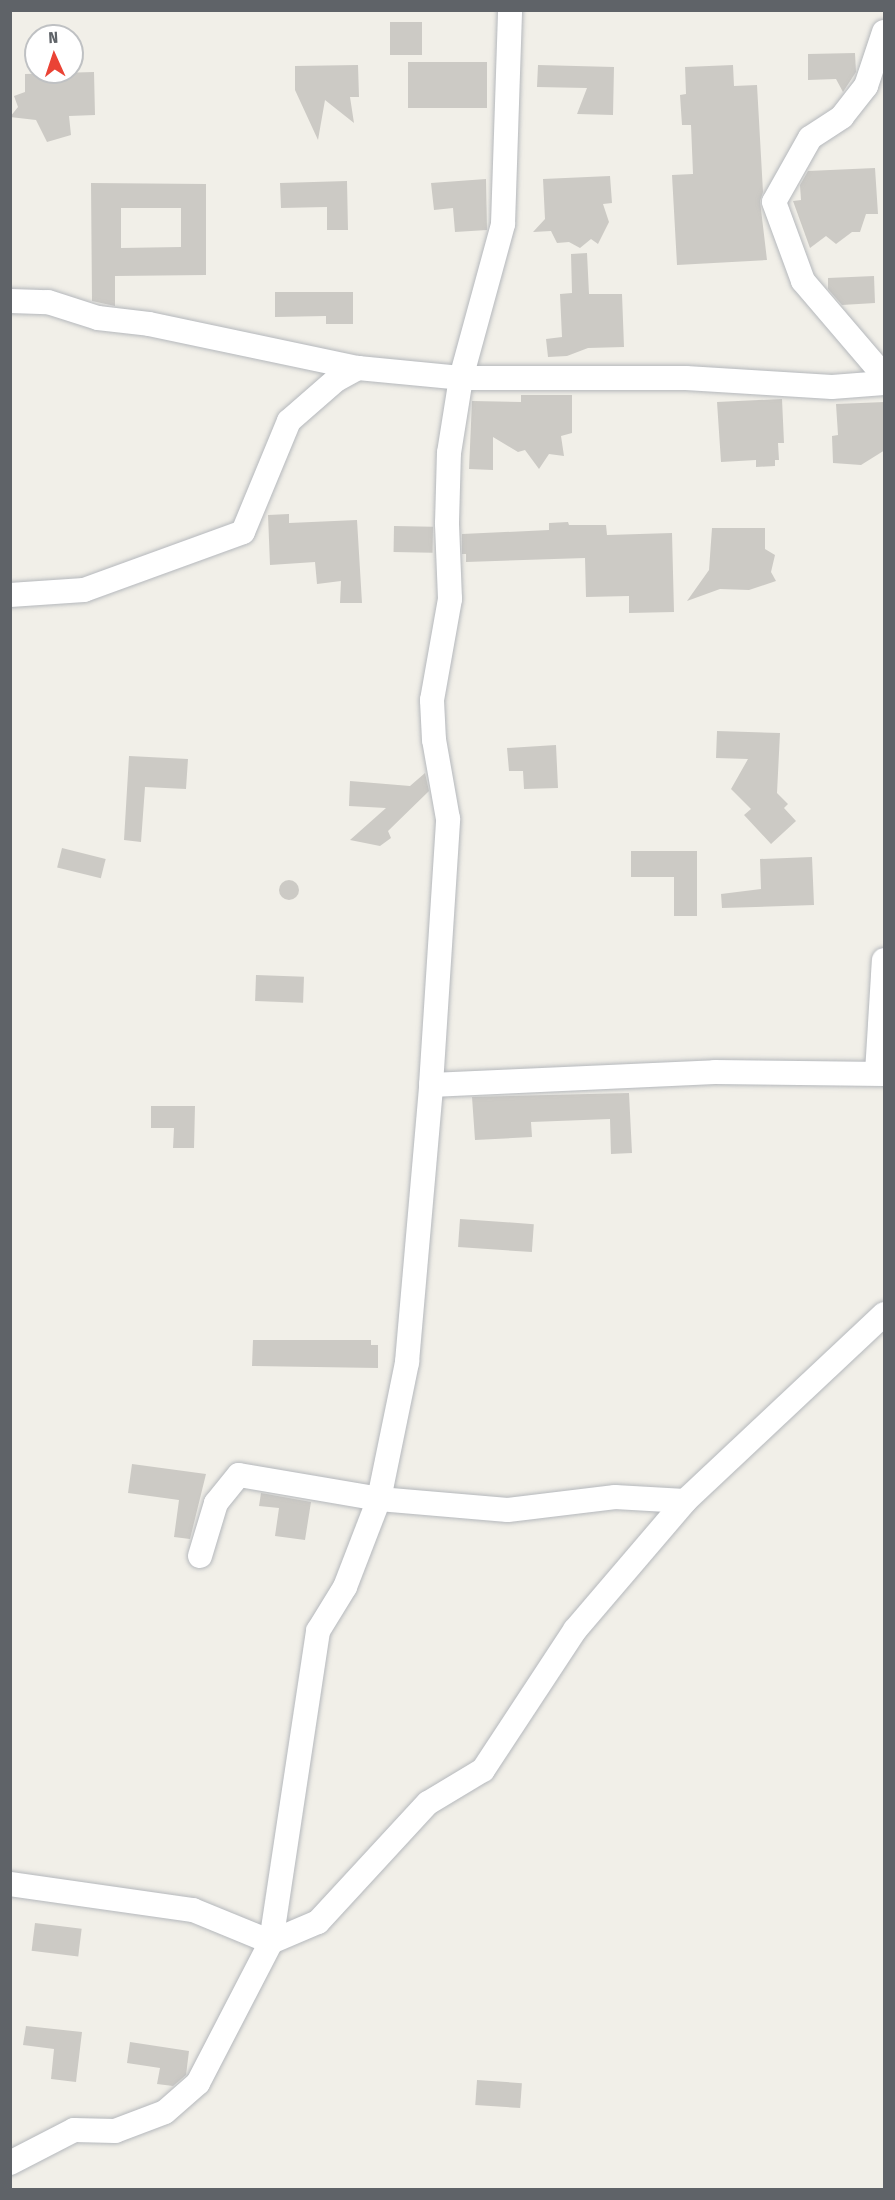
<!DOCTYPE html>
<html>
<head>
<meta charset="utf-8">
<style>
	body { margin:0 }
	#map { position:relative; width:895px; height:2200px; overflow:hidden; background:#f1efe8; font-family:"Fira Sans Condensed",sans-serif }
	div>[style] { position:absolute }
	.building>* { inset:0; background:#cccac5; transform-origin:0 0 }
	.round { border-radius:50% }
	.roads { filter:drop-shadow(0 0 2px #b5b8bc) drop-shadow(0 0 2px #b5b8bc) }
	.minor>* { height:24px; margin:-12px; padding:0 12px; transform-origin:12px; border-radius:12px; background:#fff }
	span { translate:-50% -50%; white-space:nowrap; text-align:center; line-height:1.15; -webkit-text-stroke:4.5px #fff; paint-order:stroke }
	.frame { position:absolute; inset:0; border:12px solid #5f6368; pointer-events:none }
	.north { position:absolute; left:24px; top:24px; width:60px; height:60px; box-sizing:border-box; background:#fff; border:2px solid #bfc1c3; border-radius:50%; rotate:357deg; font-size:16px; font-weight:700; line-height:24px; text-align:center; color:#5f6368 }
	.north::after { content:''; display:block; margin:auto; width:21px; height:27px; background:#ea4335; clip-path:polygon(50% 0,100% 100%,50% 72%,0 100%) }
</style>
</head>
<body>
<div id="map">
	<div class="building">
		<div style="left:390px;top:22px;width:32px;height:33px"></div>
		<div style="clip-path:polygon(855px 53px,856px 72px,843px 92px,836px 79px,808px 80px,808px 54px)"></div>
		<div style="left:487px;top:62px;width:46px;height:79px;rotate:90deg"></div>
		<div style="clip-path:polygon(358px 65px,359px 97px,350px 97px,354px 123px,325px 100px,318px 140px,295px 90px,295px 66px)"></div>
		<div style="clip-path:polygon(538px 65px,614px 67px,613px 115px,577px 114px,587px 88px,537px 87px)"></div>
		<div style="clip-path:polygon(733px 65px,734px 86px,757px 85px,763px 192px,760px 201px,767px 260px,677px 265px,672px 175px,693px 174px,691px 125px,682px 125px,680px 95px,686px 94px,685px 67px)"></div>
		<div style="clip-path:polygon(94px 72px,95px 115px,69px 116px,71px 135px,47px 142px,36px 120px,10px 117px,18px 107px,14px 96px,25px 92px,25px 74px)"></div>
		<div style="clip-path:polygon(875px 168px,878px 214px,866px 214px,860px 232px,852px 232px,836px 244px,826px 236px,810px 248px,793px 201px,801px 200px,800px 185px,808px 171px)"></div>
		<div style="clip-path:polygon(610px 176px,612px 203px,603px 204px,609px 222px,598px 244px,591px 239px,580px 248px,569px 242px,557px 243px,551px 231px,533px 232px,545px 219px,543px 179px)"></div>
		<div style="clip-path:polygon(486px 179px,487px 230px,455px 232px,453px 208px,434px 210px,431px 183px)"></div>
		<div style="clip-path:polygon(347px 181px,348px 230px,327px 230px,327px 207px,281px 208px,280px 183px)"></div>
		<div style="clip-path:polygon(evenodd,91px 183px,206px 184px,206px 275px,115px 276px,115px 306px,92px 301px,91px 183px,121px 208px,181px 208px,181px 247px,121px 248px,121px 208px)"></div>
		<div style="clip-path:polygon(587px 253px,589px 294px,622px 294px,624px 347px,588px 348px,567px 356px,548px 357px,546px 339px,562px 337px,560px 294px,572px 293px,571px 254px)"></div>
		<div style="clip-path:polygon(874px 276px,875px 303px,842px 305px,828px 289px,828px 278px)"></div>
		<div style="clip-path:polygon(275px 292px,353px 292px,353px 324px,326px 324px,326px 316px,275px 317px)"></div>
		<div style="clip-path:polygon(521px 395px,572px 395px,572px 433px,561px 436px,564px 456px,549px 454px,539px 469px,525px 450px,518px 452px,493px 437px,493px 470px,469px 469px,472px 401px,521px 402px)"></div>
		<div style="clip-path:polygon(782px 399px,784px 443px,778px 443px,779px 460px,775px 460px,775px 466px,756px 467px,756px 460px,721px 462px,717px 402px)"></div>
		<div style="clip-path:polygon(885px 402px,885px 450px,861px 465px,833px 463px,832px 436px,838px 435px,836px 404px)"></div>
		<div style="clip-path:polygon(289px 514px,289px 523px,357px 520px,362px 603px,340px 603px,341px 581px,317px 584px,315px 562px,270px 565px,268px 515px)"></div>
		<div style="clip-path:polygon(568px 522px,569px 525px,606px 525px,607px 535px,672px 533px,674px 612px,629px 613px,629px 596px,586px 597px,585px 558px,466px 562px,466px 554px,462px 554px,462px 534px,549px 530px,549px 523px)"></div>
		<div style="left:394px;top:526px;width:39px;height:26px;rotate:1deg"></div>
		<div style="clip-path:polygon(712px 528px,765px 528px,765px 549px,775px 555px,771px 572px,776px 581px,749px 590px,720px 589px,687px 601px,709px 570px)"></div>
		<div style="clip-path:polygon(717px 731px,780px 733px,777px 793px,788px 804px,784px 808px,796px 821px,771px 844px,744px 815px,751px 809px,731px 789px,748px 759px,716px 758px)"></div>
		<div style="clip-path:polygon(556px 745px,558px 788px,524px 789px,523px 771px,509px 771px,507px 748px)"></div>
		<div style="clip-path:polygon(129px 756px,188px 759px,186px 789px,145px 787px,141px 842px,124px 840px)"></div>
		<div style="clip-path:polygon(425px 773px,429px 791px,388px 831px,391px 838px,380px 846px,350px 840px,386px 808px,349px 806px,350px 781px,410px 786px)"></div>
		<div style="left:62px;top:848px;width:45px;height:20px;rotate:14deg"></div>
		<div style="clip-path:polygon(631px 851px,697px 851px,697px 916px,674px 916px,674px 877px,631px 877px)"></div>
		<div style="clip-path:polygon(812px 857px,814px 905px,722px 908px,721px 894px,761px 889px,760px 859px)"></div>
		<div class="round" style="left:279px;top:880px;width:20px;height:20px"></div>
		<div style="left:256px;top:975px;width:48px;height:26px;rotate:2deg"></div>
		<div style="clip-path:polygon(629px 1093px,632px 1153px,611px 1154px,610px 1119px,531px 1122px,532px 1137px,475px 1140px,472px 1097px)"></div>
		<div style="clip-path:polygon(151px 1106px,195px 1106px,194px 1148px,173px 1148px,174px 1128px,151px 1128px)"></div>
		<div style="left:460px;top:1219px;width:74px;height:28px;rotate:4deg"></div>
		<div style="clip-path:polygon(253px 1340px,371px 1340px,371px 1345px,378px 1345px,378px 1368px,252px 1366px)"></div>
		<div style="clip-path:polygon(132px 1464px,206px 1474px,190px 1539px,174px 1537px,179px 1500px,128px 1493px)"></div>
		<div style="clip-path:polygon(261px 1493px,311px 1502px,305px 1540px,275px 1536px,279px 1508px,259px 1506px)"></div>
		<div style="left:35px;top:1923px;width:47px;height:28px;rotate:7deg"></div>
		<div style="clip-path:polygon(26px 2026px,82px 2032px,76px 2082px,51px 2079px,54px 2049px,23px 2045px)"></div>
		<div style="clip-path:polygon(130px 2042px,189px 2051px,186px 2075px,173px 2086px,157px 2084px,160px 2068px,127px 2063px)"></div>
		<div style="left:477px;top:2080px;width:45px;height:25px;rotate:4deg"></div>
	</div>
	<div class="roads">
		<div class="minor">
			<div style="left:884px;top:32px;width:57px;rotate:108.4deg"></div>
			<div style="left:866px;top:86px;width:39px;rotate:128deg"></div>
			<div style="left:842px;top:117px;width:38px;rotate:147deg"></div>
			<div style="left:810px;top:138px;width:73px;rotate:119.4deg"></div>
			<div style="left:774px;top:202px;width:84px;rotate:69.8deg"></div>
			<div style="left:803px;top:281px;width:125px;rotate:49.5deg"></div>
			<div style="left:10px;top:301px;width:38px;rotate:2deg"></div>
			<div style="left:48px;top:302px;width:52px;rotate:17.7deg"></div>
			<div style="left:98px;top:318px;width:51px;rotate:6.7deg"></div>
			<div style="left:149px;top:324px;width:214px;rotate:11.9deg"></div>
			<div style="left:358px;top:368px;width:103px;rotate:5.5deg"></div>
			<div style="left:461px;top:378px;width:225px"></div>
			<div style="left:686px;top:378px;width:146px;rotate:3.5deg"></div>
			<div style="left:832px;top:387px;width:52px;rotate:-4.4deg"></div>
			<div style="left:10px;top:595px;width:74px;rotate:-3.9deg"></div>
			<div style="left:84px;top:590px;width:169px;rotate:-20deg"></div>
			<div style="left:243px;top:532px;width:120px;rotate:-67.5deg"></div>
			<div style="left:289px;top:421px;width:62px;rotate:-41.1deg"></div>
			<div style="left:336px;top:380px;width:25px;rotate:-29deg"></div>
			<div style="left:877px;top:1073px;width:113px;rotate:-86.5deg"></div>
			<div style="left:431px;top:1085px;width:284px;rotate:-2.6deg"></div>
			<div style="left:715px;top:1072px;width:169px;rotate:0.7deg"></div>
			<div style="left:200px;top:1556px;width:55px;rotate:-73.2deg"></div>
			<div style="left:216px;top:1503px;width:36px;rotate:-51deg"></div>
			<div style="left:239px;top:1475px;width:142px;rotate:9.7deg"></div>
			<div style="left:379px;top:1499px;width:129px;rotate:4.9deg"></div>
			<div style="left:508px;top:1510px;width:108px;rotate:-6.9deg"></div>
			<div style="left:615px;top:1497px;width:70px;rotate:3.3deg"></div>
			<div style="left:10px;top:1884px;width:185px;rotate:8.1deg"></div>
			<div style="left:193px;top:1910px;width:84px;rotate:22.3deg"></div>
			<div style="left:271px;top:1942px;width:315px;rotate:-81.4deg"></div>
			<div style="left:318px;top:1631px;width:52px;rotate:-58.5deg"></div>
			<div style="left:345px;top:1587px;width:94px;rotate:-68.9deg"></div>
			<div style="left:379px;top:1499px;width:140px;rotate:-78.4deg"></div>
			<div style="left:407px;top:1362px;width:278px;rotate:-85deg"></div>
			<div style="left:431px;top:1085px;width:267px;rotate:-86.3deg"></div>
			<div style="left:448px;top:819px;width:80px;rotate:-100deg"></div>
			<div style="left:434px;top:740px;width:40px;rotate:-92.9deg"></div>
			<div style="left:432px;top:700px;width:103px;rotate:-79.9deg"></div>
			<div style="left:450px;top:599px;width:76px;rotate:-92.3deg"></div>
			<div style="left:447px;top:523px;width:70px;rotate:-88.4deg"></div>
			<div style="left:449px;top:453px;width:76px;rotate:-80.9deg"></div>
			<div style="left:461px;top:378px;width:160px;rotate:-74.7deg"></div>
			<div style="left:503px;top:224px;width:214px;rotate:-88.1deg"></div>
			<div style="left:10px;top:2163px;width:72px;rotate:-27.3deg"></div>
			<div style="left:74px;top:2130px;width:41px;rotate:1.4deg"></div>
			<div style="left:115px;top:2131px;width:53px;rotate:-20.8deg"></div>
			<div style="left:165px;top:2112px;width:44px;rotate:-41.3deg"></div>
			<div style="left:198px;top:2083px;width:159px;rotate:-62.6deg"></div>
			<div style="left:271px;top:1942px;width:51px;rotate:-23.1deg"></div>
			<div style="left:318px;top:1922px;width:162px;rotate:-47.3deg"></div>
			<div style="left:428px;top:1803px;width:64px;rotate:-31deg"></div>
			<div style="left:483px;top:1770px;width:168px;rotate:-56.7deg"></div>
			<div style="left:575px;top:1630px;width:170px;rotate:-49.5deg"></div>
			<div style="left:685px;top:1501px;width:273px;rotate:-43.2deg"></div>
		</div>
	</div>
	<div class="frame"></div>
	<div class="north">N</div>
</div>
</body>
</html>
